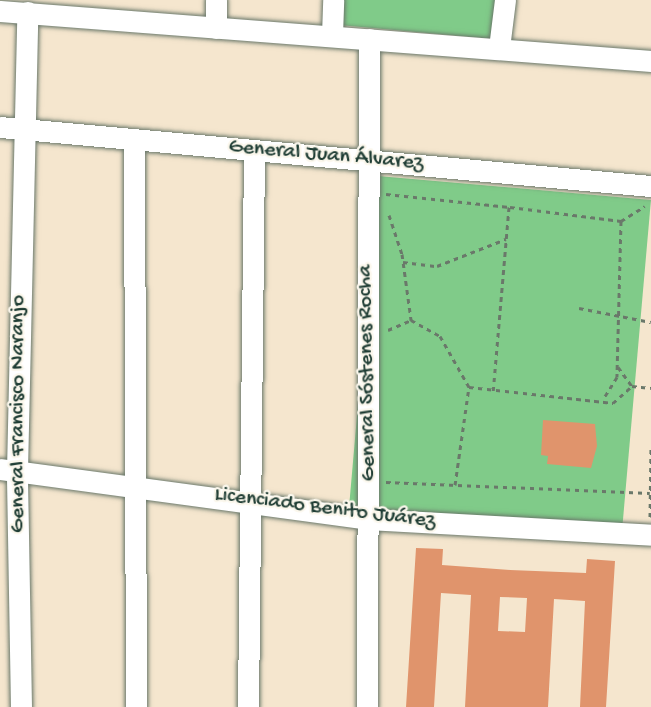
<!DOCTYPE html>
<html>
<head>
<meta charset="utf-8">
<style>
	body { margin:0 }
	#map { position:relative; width:651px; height:707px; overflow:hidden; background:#f5e6ce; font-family:"Gochi Hand",sans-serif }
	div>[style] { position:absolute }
	.green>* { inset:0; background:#80cb89; transform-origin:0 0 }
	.building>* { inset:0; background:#e0946c }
	.path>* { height:3px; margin-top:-1.5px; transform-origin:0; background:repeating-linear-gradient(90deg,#6a786a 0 4.5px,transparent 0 9px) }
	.roads { filter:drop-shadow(0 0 2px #6a786a) drop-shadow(0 0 2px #6a786a) }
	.minor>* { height:21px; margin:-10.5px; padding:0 10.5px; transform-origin:10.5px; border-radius:10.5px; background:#fff }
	span { translate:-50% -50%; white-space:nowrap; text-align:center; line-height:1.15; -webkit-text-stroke:4.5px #fbf7ec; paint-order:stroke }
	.street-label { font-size:22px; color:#1f3d34 }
</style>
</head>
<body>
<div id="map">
	<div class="green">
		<div style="clip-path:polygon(341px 0,496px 0,493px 39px,339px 25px)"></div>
		<div style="left:378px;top:176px;width:274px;height:334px;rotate:5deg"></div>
	</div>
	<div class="building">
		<div style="clip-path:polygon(543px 420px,595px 424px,597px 446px,591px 468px,547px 464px,548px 456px,541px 455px)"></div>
		<div style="clip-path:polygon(evenodd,416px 548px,443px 549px,442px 565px,510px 570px,586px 573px,587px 559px,615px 561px,606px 707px,580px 707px,585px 601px,554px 599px,548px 707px,465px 707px,471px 595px,441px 593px,434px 707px,406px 707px,416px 548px,500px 597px,527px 598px,525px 632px,498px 631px,500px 597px)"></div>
	</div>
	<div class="path">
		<div style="left:386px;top:194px;width:124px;rotate:6deg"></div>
		<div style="left:509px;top:207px;width:187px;rotate:94.9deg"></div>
		<div style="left:510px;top:207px;width:112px;rotate:7.2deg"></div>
		<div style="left:621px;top:221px;width:156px;rotate:91.5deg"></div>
		<div style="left:617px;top:377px;width:26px;rotate:122deg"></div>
		<div style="left:389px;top:215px;width:41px;rotate:71.6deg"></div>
		<div style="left:402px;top:254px;width:67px;rotate:82.2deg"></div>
		<div style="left:411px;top:320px;width:33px;rotate:29deg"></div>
		<div style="left:440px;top:336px;width:59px;rotate:60.4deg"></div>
		<div style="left:469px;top:387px;width:145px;rotate:6.3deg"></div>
		<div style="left:613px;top:403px;width:25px;rotate:-42deg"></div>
		<div style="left:621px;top:221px;width:28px;rotate:-32deg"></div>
		<div style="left:403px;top:262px;width:34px;rotate:7deg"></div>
		<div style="left:437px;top:266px;width:74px;rotate:-21.4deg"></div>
		<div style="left:579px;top:308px;width:73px;rotate:11deg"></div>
		<div style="left:388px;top:330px;width:25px;rotate:-23deg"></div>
		<div style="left:618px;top:367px;width:24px;rotate:54deg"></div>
		<div style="left:632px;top:386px;width:19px;rotate:6deg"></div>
		<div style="left:386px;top:482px;width:264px;rotate:2.4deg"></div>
		<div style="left:455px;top:485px;width:99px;rotate:-81.9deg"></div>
		<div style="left:650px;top:517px;width:70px;rotate:-89.2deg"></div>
	</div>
	<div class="roads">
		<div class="minor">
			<div style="left:216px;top:0;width:28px;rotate:90deg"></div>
			<div style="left:0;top:11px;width:653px;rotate:4.39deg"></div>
			<div style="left:332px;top:35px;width:35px;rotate:-88deg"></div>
			<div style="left:499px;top:48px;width:48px;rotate:-82.9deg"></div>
			<div style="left:0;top:127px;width:654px;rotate:5.18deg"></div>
			<div style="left:134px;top:139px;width:568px;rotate:89.8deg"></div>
			<div style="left:0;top:469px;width:372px;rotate:7.7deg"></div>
			<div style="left:369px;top:519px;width:282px;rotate:3.2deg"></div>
			<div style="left:21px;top:707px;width:237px;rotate:-91deg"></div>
			<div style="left:17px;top:470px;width:458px;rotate:-88.7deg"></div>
			<div style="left:248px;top:707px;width:557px;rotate:-89.38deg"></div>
			<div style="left:367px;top:707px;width:668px;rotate:-89.83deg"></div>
		</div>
	</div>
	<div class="street-label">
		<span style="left:326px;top:156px;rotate:5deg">General Juan Álvarez</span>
		<span style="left:368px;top:373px;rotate:-91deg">General Sóstenes Rocha</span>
		<span style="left:19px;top:414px;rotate:-90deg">General Francisco Naranjo</span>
		<span style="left:325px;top:509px;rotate:7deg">Licenciado Benito Juárez</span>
	</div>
</div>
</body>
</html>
